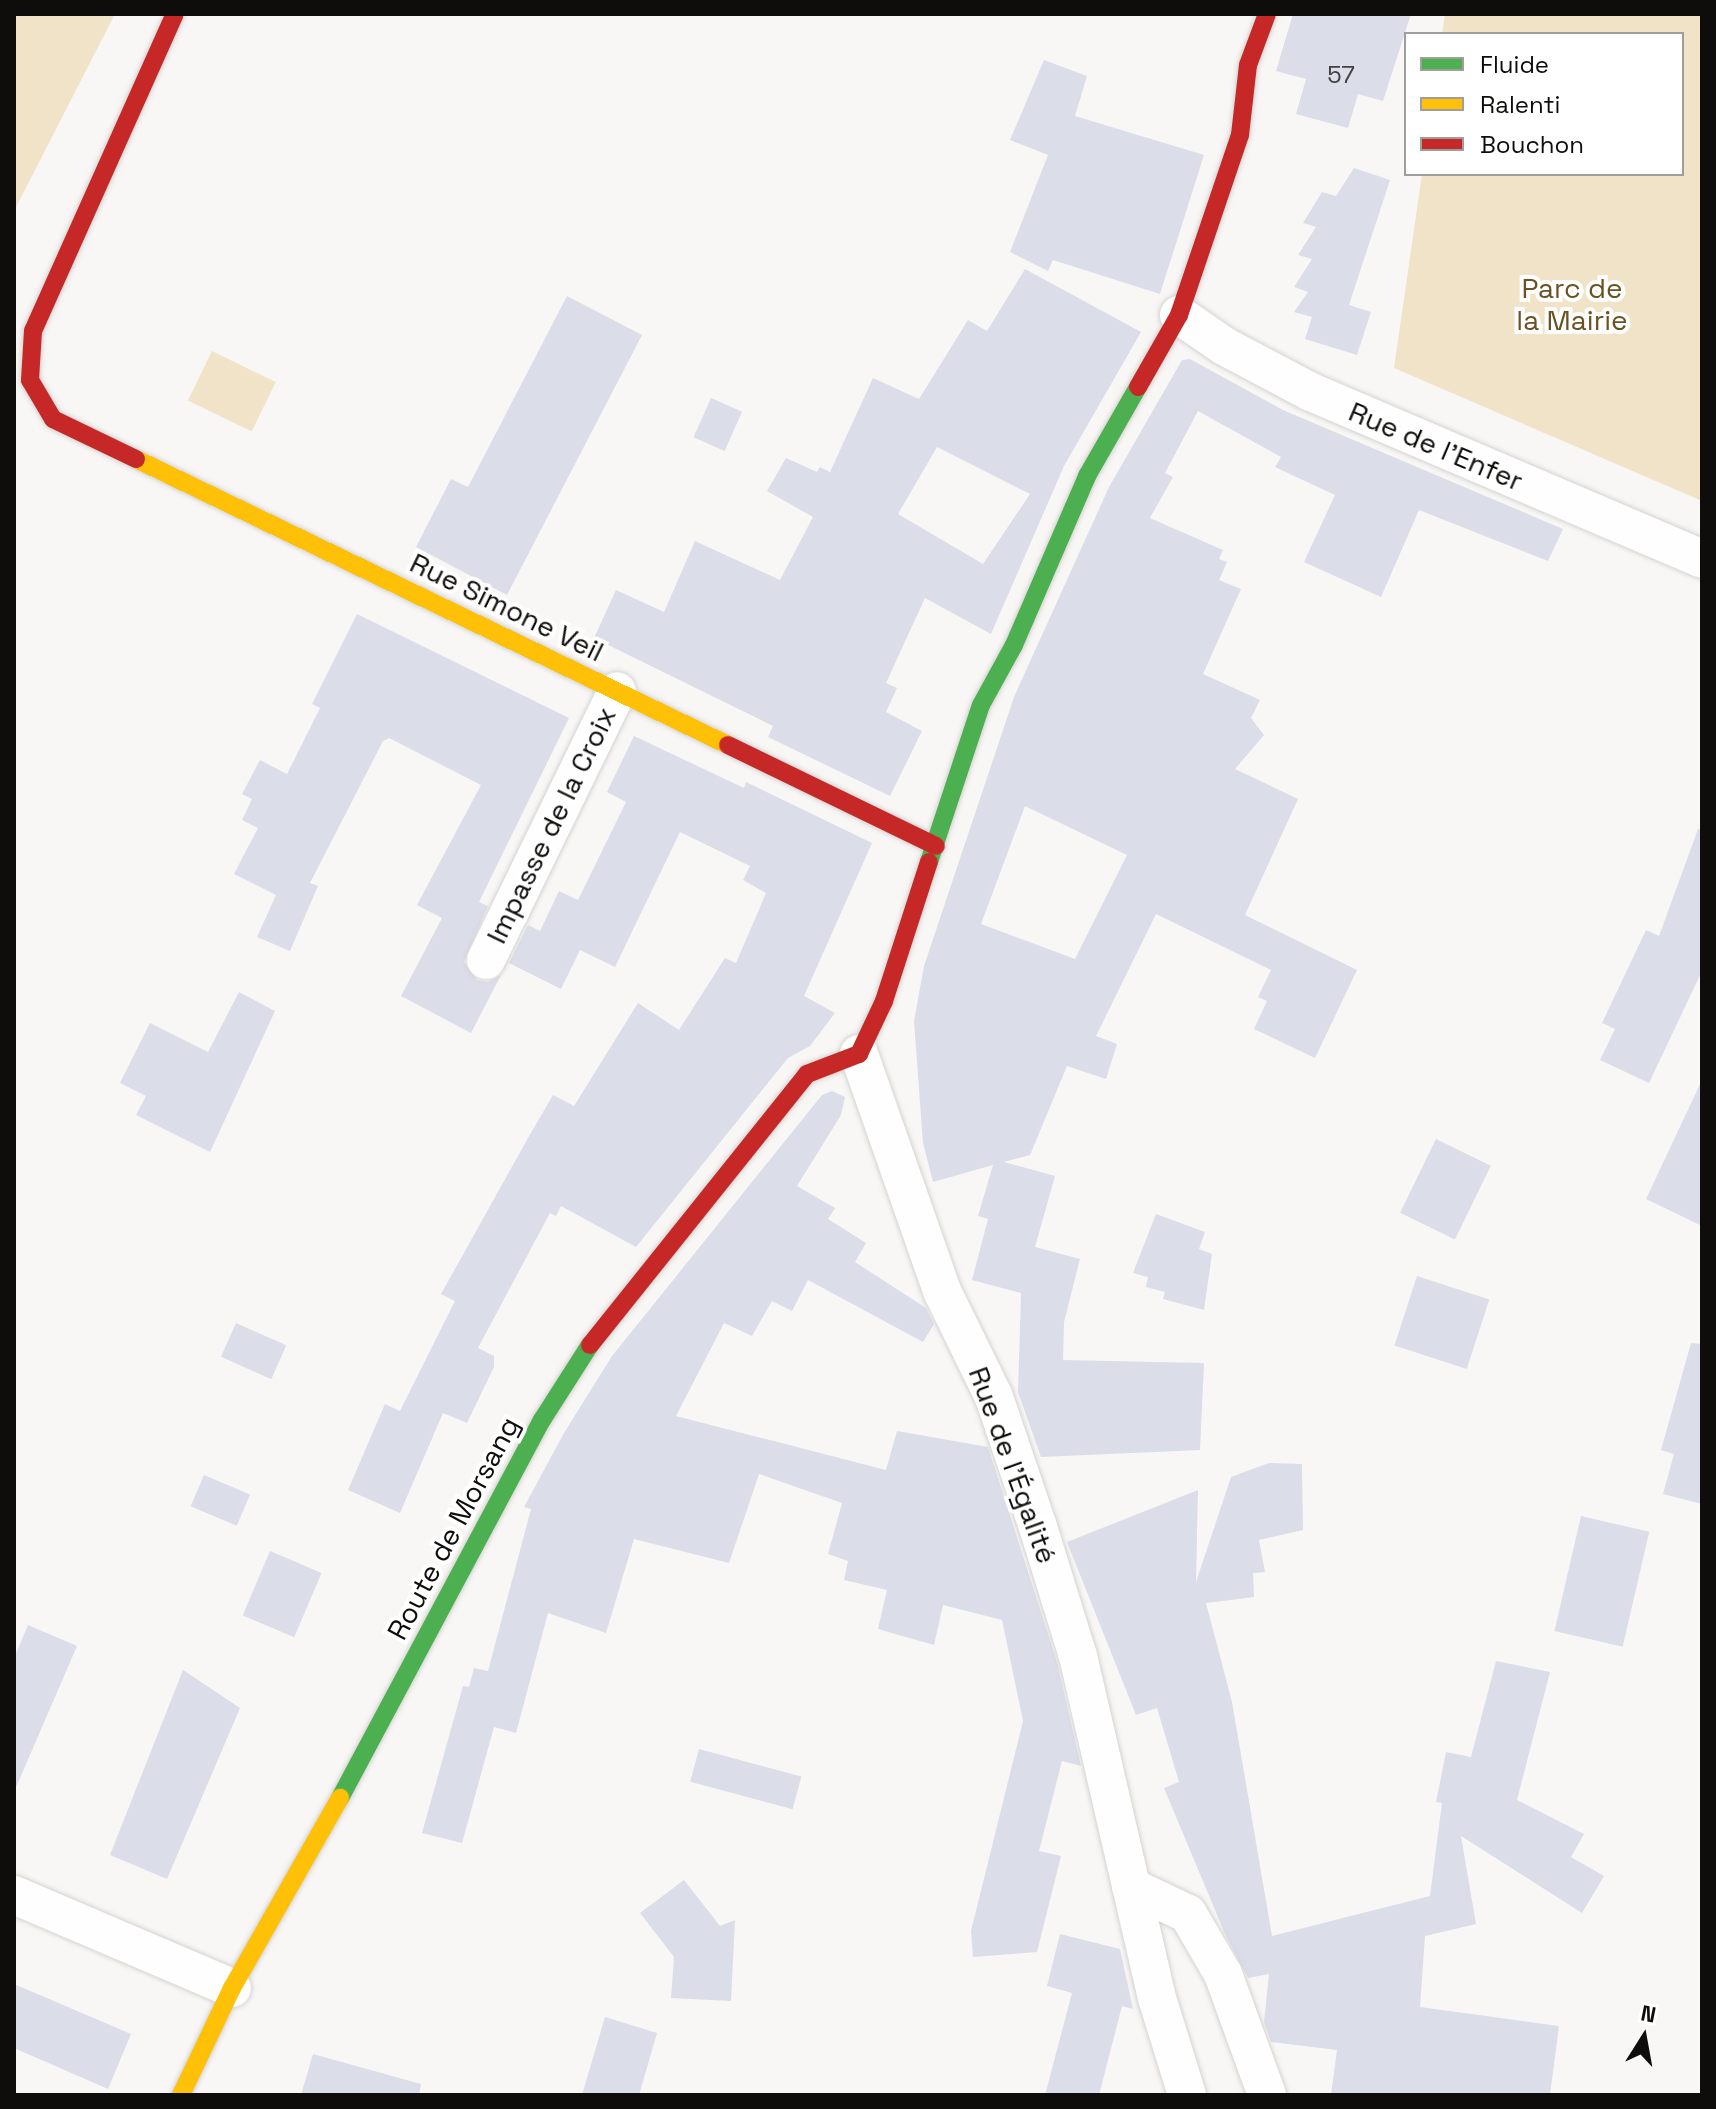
<!DOCTYPE html>
<html>
<head>
<meta charset="utf-8">
<style>
	body { margin:0 }
	#map { position:relative; width:1716px; height:2109px; overflow:hidden; background:#f9f7f5; font-family:"Space Grotesk",sans-serif }
	div>[style] { position:absolute }
	.green>* { inset:0; background:#f1e3c8; transform-origin:0 0 }
	.building>* { inset:0; background:#dbdde8; transform-origin:0 0 }
	.roads { filter:drop-shadow(0 0 2px #d4d3d1) drop-shadow(0 0 2px #d4d3d1) }
	.street>* { height:38px; margin:-19px; padding:0 19px; transform-origin:19px; border-radius:19px; background:#fefefe }
	.fast>* { height:18px; margin:-9px; padding:0 9px; transform-origin:9px; border-radius:9px; background:#4caf50 }
	.slow>* { height:18px; margin:-9px; padding:0 9px; transform-origin:9px; border-radius:9px; background:#ffc107 }
	.jam>* { height:18px; margin:-9px; padding:0 9px; transform-origin:9px; border-radius:9px; background:#c62828 }
	span { translate:-50% -50%; white-space:nowrap; text-align:center; line-height:1.15; -webkit-text-stroke:8px #fff; paint-order:stroke }
	.number-label { font-size:24px; color:#414142 }
	.number-label span { -webkit-text-stroke-width:0 }
	.park-label { font-size:28px; color:#6a5222 }
	.street-label { font-size:28px; color:#0e0d0b }
	.frame { position:absolute; inset:0; border:16px solid #0e0d0b; pointer-events:none }
	.legend { position:absolute; left:1404px; top:32px; width:280px; height:144px; box-sizing:border-box; background:#fff; border:2px solid #9f9e9d; margin:0; padding:10px 14px; list-style:none; font-size:24px; color:#0e0d0b }
	.legend li { display:flex; align-items:center; gap:16px; height:40px }
	.legend b { width:40px; border:2px solid #9f9e9d }
	.north { position:absolute; left:1604px; top:1997px; width:80px; height:80px; -webkit-text-stroke:6px #fff; paint-order:stroke; rotate:11deg; font-size:22px; font-weight:700; line-height:32px; text-align:center; color:#0e0d0b }
	.north::after { content:''; display:block; margin:auto; width:28px; height:36px; background:#0e0d0b; clip-path:polygon(50% 0,100% 100%,50% 72%,0 100%) }
</style>
</head>
<body>
<div id="map">
	<div class="green">
		<div style="clip-path:polygon(14px 14px,115px 14px,14px 211px)"></div>
		<div style="clip-path:polygon(1445px 14px,1702px 14px,1702px 501px,1394px 368px,1422px 174px,1682px 174px,1682px 34px,1442px 34px)"></div>
		<div style="left:212px;top:351px;width:71px;height:55px;rotate:26deg"></div>
	</div>
	<div class="building">
		<div style="clip-path:polygon(1293px 14px,1411px 14px,1383px 101px,1358px 94px,1348px 128px,1296px 114px,1306px 79px,1276px 71px)"></div>
		<div style="clip-path:polygon(1044px 60px,1087px 76px,1075px 116px,1204px 155px,1160px 294px,1053px 260px,1048px 271px,1010px 252px,1048px 155px,1010px 140px)"></div>
		<div style="clip-path:polygon(1354px 168px,1390px 180px,1349px 305px,1371px 312px,1357px 355px,1305px 339px,1312px 317px,1294px 312px,1308px 292px,1294px 287px,1312px 259px,1298px 255px,1316px 227px,1303px 223px,1322px 192px,1336px 196px)"></div>
		<div style="clip-path:polygon(evenodd,1025px 269px,1141px 332px,1064px 466px,991px 634px,925px 598px,886px 683px,897px 688px,886px 712px,922px 731px,890px 796px,768px 737px,773px 726px,594px 638px,616px 590px,664px 612px,695px 541px,780px 580px,813px 517px,767px 491px,786px 458px,817px 472px,820px 467px,830px 472px,873px 378px,919px 399px,968px 320px,987px 331px,1025px 269px,937px 447px,1030px 494px,983px 564px,898px 514px,937px 447px)"></div>
		<div style="clip-path:polygon(567px 296px,642px 335px,507px 595px,416px 547px,451px 479px,468px 487px)"></div>
		<div style="clip-path:polygon(evenodd,1190px 359px,1283px 410px,1563px 529px,1548px 561px,1419px 510px,1381px 597px,1304px 562px,1335px 495px,1275px 467px,1281px 457px,1198px 411px,1165px 473px,1173px 477px,1150px 518px,1223px 550px,1219px 559px,1227px 562px,1219px 580px,1241px 589px,1203px 674px,1260px 700px,1251px 718px,1264px 735px,1235px 769px,1298px 799px,1245px 915px,1357px 970px,1315px 1058px,1254px 1029px,1267px 1001px,1258px 997px,1271px 970px,1156px 914px,1096px 1036px,1117px 1044px,1106px 1079px,1067px 1066px,1030px 1155px,1004px 1162px,1055px 1176px,1035px 1247px,1080px 1259px,1064px 1322px,1063px 1360px,1204px 1363px,1200px 1450px,1041px 1457px,1018px 1392px,1021px 1293px,972px 1280px,988px 1219px,978px 1216px,993px 1165px,933px 1182px,923px 1143px,914px 1021px,924px 966px,1014px 697px,1109px 487px,1182px 360px,1190px 359px,1025px 806px,1127px 855px,1075px 959px,981px 924px,1025px 806px)"></div>
		<div style="left:711px;top:398px;width:34px;height:43px;rotate:24deg"></div>
		<div style="clip-path:polygon(357px 614px,569px 718px,479px 902px,488px 906px,464px 962px,477px 980px,488px 982px,501px 975px,471px 1033px,401px 996px,442px 918px,417px 905px,481px 785px,389px 738px,383px 741px,310px 883px,318px 886px,290px 951px,257px 937px,276px 895px,234px 874px,258px 828px,242px 820px,252px 799px,242px 794px,260px 760px,287px 774px,320px 708px,312px 704px)"></div>
		<div style="clip-path:polygon(634px 736px,744px 788px,746px 782px,872px 843px,804px 996px,835px 1013px,810px 1046px,788px 1058px,636px 1247px,561px 1206px,556px 1216px,550px 1213px,478px 1348px,494px 1356px,494px 1367px,467px 1423px,443px 1413px,400px 1513px,348px 1490px,385px 1404px,400px 1411px,455px 1301px,441px 1294px,528px 1138px,553px 1095px,574px 1106px,638px 1003px,679px 1030px,725px 958px,736px 963px,766px 893px,743px 880px,750px 866px,680px 832px,615px 967px,580px 950px,561px 989px,509px 963px,528px 925px,540px 931px,559px 891px,578px 900px,626px 802px,607px 792px)"></div>
		<div style="clip-path:polygon(1698px 829px,1702px 830px,1702px 971px,1649px 1083px,1600px 1060px,1615px 1029px,1602px 1023px,1646px 930px,1659px 936px)"></div>
		<div style="clip-path:polygon(239px 992px,275px 1011px,210px 1152px,136px 1115px,146px 1096px,120px 1083px,150px 1023px,208px 1052px)"></div>
		<div style="clip-path:polygon(1702px 1080px,1702px 1226px,1646px 1199px)"></div>
		<div style="clip-path:polygon(832px 1091px,845px 1097px,841px 1115px,797px 1186px,835px 1208px,828px 1219px,866px 1243px,855px 1262px,926px 1308px,934px 1324px,923px 1342px,808px 1280px,792px 1311px,772px 1301px,752px 1336px,724px 1323px,676px 1416px,886px 1470px,897px 1431px,988px 1447px,1057px 1662px,1081px 1766px,1062px 1761px,1039px 1851px,1061px 1856px,1037px 1952px,973px 1957px,971px 1931px,1023px 1721px,1002px 1620px,943px 1605px,934px 1645px,878px 1629px,887px 1590px,844px 1580px,848px 1561px,828px 1554px,842px 1503px,759px 1474px,729px 1563px,634px 1539px,606px 1633px,548px 1613px,516px 1733px,494px 1727px,462px 1843px,422px 1833px,463px 1686px,469px 1687px,474px 1668px,488px 1671px,531px 1509px,524px 1507px,564px 1433px,612px 1356px,822px 1095px)"></div>
		<div style="left:1436px;top:1139px;width:61px;height:82px;rotate:26deg"></div>
		<div style="clip-path:polygon(1156px 1214px,1205px 1232px,1199px 1249px,1212px 1254px,1204px 1310px,1163px 1299px,1165px 1292px,1146px 1287px,1148px 1277px,1133px 1273px)"></div>
		<div style="left:1417px;top:1276px;width:76px;height:73px;rotate:18deg"></div>
		<div style="left:236px;top:1323px;width:55px;height:37px;rotate:24deg"></div>
		<div style="clip-path:polygon(1691px 1343px,1702px 1344px,1702px 1504px,1663px 1494px,1674px 1454px,1661px 1450px)"></div>
		<div style="clip-path:polygon(1269px 1463px,1302px 1464px,1303px 1530px,1259px 1540px,1265px 1572px,1253px 1573px,1254px 1597px,1206px 1603px,1232px 1702px,1272px 1936px,1430px 1896px,1442px 1803px,1436px 1802px,1446px 1752px,1471px 1757px,1496px 1661px,1550px 1672px,1517px 1800px,1584px 1834px,1571px 1857px,1604px 1876px,1582px 1913px,1461px 1836px,1476px 1924px,1425px 1936px,1420px 2007px,1559px 2026px,1550px 2095px,1331px 2095px,1337px 2050px,1271px 2042px,1264px 2022px,1269px 1974px,1248px 1978px,1225px 1934px,1164px 1788px,1179px 1782px,1157px 1708px,1136px 1715px,1067px 1542px,1198px 1490px,1196px 1582px,1231px 1477px)"></div>
		<div style="left:204px;top:1475px;width:50px;height:34px;rotate:23deg"></div>
		<div style="left:1581px;top:1516px;width:70px;height:118px;rotate:13deg"></div>
		<div style="left:270px;top:1551px;width:56px;height:70px;rotate:23deg"></div>
		<div style="clip-path:polygon(28px 1625px,77px 1646px,14px 1792px,14px 1658px)"></div>
		<div style="clip-path:polygon(183px 1670px,240px 1708px,167px 1879px,110px 1855px)"></div>
		<div style="left:699px;top:1749px;width:106px;height:34px;rotate:15deg"></div>
		<div style="clip-path:polygon(684px 1880px,720px 1926px,735px 1920px,731px 2001px,671px 1998px,674px 1957px,640px 1913px)"></div>
		<div style="clip-path:polygon(1060px 1934px,1120px 1949px,1133px 2009px,1122px 2006px,1099px 2095px,1045px 2095px,1072px 1993px,1047px 1986px)"></div>
		<div style="clip-path:polygon(14px 1984px,131px 2034px,108px 2089px,14px 2048px)"></div>
		<div style="clip-path:polygon(605px 2017px,657px 2033px,639px 2095px,582px 2095px)"></div>
		<div style="clip-path:polygon(313px 2054px,421px 2084px,419px 2095px,301px 2095px)"></div>
	</div>
	<div class="roads">
		<div class="street">
			<div style="left:1179px;top:315px;width:55px;rotate:34.6deg"></div>
			<div style="left:1224px;top:346px;width:98px;rotate:27.9deg"></div>
			<div style="left:1311px;top:392px;width:425px;rotate:23.1deg"></div>
			<div style="left:486px;top:960px;width:299px;rotate:-64deg"></div>
			<div style="left:859px;top:1054px;width:251px;rotate:70.7deg"></div>
			<div style="left:942px;top:1291px;width:118px;rotate:63.9deg"></div>
			<div style="left:994px;top:1397px;width:137px;rotate:71.3deg"></div>
			<div style="left:1038px;top:1527px;width:135px;rotate:72.8deg"></div>
			<div style="left:1078px;top:1656px;width:351px;rotate:77deg"></div>
			<div style="left:1157px;top:1998px;width:102px;rotate:72.8deg"></div>
			<div style="left:1131px;top:1887px;width:63px;rotate:25.3deg"></div>
			<div style="left:1188px;top:1914px;width:69px;rotate:59.7deg"></div>
			<div style="left:1223px;top:1974px;width:129px;rotate:70deg"></div>
			<div style="left:14px;top:1895px;width:237px;rotate:23.1deg"></div>
		</div>
		<div class="fast">
			<div style="left:929px;top:862px;width:165px;rotate:-71.7deg"></div>
			<div style="left:981px;top:705px;width:68px;rotate:-61.2deg"></div>
			<div style="left:1014px;top:645px;width:184px;rotate:-66.6deg"></div>
			<div style="left:1087px;top:476px;width:103px;rotate:-60.2deg"></div>
			<div style="left:340px;top:1798px;width:429px;rotate:-61.9deg"></div>
			<div style="left:542px;top:1420px;width:89px;rotate:-57.4deg"></div>
		</div>
		<div class="slow">
			<div style="left:136px;top:459px;width:657px;rotate:25.79deg"></div>
			<div style="left:181px;top:2095px;width:119px;rotate:-64.5deg"></div>
			<div style="left:232px;top:1988px;width:219px;rotate:-60.4deg"></div>
		</div>
		<div class="jam">
			<div style="left:1138px;top:387px;width:83px;rotate:-60.3deg"></div>
			<div style="left:1179px;top:315px;width:190px;rotate:-71.3deg"></div>
			<div style="left:1240px;top:135px;width:70px;rotate:-83.5deg"></div>
			<div style="left:1248px;top:65px;width:54px;rotate:-69.6deg"></div>
			<div style="left:136px;top:459px;width:92px;rotate:-154.3deg"></div>
			<div style="left:53px;top:419px;width:45px;rotate:-120.5deg"></div>
			<div style="left:30px;top:380px;width:49px;rotate:-86.5deg"></div>
			<div style="left:33px;top:331px;width:347px;rotate:-65.9deg"></div>
			<div style="left:728px;top:745px;width:231px;rotate:25.9deg"></div>
			<div style="left:590px;top:1345px;width:347px;rotate:-51.3deg"></div>
			<div style="left:807px;top:1074px;width:56px;rotate:-21deg"></div>
			<div style="left:859px;top:1054px;width:59px;rotate:-64.7deg"></div>
			<div style="left:884px;top:1001px;width:146px;rotate:-72.1deg"></div>
		</div>
	</div>
	<div class="number-label">
		<span style="left:1341px;top:75px">57</span>
	</div>
	<div class="park-label">
		<span style="left:1572px;top:304px">Parc de<br>la Mairie</span>
	</div>
	<div class="street-label">
		<span style="left:1436px;top:446px;rotate:23deg">Rue de l'Enfer</span>
		<span style="left:507px;top:607px;rotate:26deg">Rue Simone Veil</span>
		<span style="left:551px;top:825px;rotate:-64deg">Impasse de la Croix</span>
		<span style="left:1013px;top:1465px;rotate:70deg">Rue de l'Égalité</span>
		<span style="left:453px;top:1528px;rotate:-62deg">Route de Morsang</span>
	</div>
	<div class="frame"></div>
	<ul class="legend">
	<li><b style="height:10px;background:#4caf50"></b>Fluide</li>
	<li><b style="height:10px;background:#ffc107"></b>Ralenti</li>
	<li><b style="height:10px;background:#c62828"></b>Bouchon</li>
	</ul>
	<div class="north">N</div>
</div>
</body>
</html>
